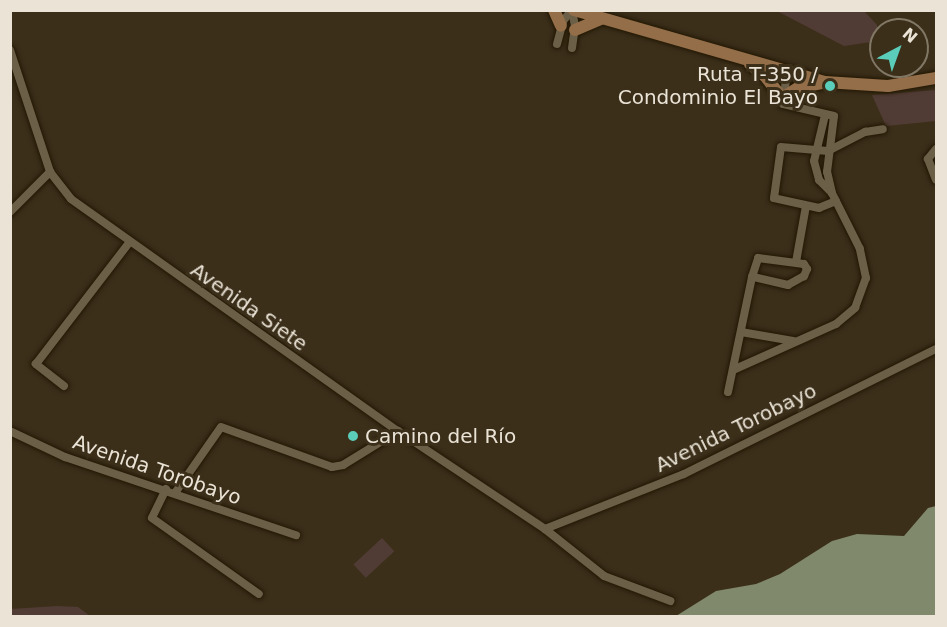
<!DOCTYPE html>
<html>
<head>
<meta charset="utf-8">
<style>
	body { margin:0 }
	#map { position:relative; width:947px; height:627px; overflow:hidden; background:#3b2f1a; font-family:"DejaVu Sans",sans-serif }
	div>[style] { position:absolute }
	.green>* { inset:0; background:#513c35; transform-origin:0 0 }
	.water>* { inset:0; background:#80896c }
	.roads { filter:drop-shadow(0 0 2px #221703) drop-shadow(0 0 2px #221703) }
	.street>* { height:8px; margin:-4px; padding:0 4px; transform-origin:4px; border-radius:4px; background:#6c5f48 }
	.primary>* { height:12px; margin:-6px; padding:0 6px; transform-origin:6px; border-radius:6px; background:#936e49 }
	.dots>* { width:16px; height:16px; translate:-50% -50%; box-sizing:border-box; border:3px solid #3b2f1a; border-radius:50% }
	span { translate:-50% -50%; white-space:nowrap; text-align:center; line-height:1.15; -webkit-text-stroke:6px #3b2f1a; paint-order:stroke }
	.poi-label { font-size:20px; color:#eae3d6 }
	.right { translate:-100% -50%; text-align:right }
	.left { translate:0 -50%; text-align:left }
	.street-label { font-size:20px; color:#eae3d6 }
	.frame { position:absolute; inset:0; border:12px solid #eae3d6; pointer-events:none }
	.north { position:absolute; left:869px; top:18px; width:60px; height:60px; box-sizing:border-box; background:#3b2f1a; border:2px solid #817765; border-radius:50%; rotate:41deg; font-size:16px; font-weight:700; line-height:24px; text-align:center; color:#eae3d6 }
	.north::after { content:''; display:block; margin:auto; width:21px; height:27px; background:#5bcebb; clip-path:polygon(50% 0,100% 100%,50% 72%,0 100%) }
</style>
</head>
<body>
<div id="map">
	<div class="green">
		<div style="clip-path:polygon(777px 11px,864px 11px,877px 25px,878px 36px,871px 42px,844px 46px)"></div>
		<div style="clip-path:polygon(936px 90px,936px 121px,886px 126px,872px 95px)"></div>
		<div style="left:382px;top:538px;width:18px;height:39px;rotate:47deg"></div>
		<div style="clip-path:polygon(57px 606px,78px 607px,90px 616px,11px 616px,11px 609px)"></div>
	</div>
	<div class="water">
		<div style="clip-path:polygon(936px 506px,936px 616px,676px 616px,716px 591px,756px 584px,780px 574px,832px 541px,857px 534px,904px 536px,928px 508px)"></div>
	</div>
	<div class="roads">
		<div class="street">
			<div style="left:557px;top:44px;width:24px;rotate:-75deg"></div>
			<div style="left:563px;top:21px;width:14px;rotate:-51deg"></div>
			<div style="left:572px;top:48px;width:22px;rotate:-82deg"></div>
			<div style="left:575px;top:26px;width:16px;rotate:-101deg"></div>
			<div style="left:10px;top:50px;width:128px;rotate:71.8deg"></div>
			<div style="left:50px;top:172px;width:34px;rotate:52deg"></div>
			<div style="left:71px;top:199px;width:401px;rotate:35.4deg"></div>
			<div style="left:398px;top:431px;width:177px;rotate:33.7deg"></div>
			<div style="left:545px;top:529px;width:75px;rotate:38.5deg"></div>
			<div style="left:604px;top:576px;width:71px;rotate:20.7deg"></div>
			<div style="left:825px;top:115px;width:47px;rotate:103.4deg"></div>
			<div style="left:814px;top:161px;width:20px;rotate:75deg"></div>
			<div style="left:819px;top:180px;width:18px;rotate:45deg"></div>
			<div style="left:936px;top:149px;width:13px;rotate:129deg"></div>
			<div style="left:928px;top:159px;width:22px;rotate:69deg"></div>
			<div style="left:836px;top:201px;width:18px;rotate:158deg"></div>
			<div style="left:819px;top:208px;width:46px;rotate:-167.5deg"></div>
			<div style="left:774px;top:198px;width:51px;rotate:-82.2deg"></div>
			<div style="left:781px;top:147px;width:47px;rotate:4.9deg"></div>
			<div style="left:828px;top:151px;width:42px;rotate:-27.2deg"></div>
			<div style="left:865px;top:132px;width:18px;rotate:-9deg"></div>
			<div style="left:10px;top:212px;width:57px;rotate:-45deg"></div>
			<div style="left:796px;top:262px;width:57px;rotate:-79.9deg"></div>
			<div style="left:741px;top:332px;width:53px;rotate:9.8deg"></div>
			<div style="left:733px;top:370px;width:113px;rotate:-24.1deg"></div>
			<div style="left:836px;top:324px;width:25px;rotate:-40deg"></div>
			<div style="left:855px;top:308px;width:32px;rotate:-70deg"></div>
			<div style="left:866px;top:278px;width:30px;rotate:-102deg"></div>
			<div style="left:860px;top:249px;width:63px;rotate:-116.6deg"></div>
			<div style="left:832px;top:193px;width:22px;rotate:-103deg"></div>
			<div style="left:827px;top:172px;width:56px;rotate:-82.9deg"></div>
			<div style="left:834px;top:116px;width:52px;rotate:-166.8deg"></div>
			<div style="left:783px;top:104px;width:32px;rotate:-83deg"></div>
			<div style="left:64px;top:386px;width:36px;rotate:-142deg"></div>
			<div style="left:36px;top:364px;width:153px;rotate:-52.5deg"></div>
			<div style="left:728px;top:392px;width:117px;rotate:-78.2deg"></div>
			<div style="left:752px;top:277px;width:20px;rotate:-72deg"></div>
			<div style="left:758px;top:258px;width:46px;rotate:7.4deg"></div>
			<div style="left:804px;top:264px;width:6px;rotate:59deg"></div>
			<div style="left:807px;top:269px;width:8px;rotate:113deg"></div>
			<div style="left:804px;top:276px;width:18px;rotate:151deg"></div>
			<div style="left:788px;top:285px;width:37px;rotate:-167deg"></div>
			<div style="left:10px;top:431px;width:61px;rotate:25.3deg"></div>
			<div style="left:65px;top:457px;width:244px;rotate:18.7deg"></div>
			<div style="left:166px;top:489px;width:32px;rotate:116deg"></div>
			<div style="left:152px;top:518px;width:131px;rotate:35.4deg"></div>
			<div style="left:175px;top:493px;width:80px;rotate:-55.1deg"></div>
			<div style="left:221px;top:427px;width:118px;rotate:19.8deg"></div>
			<div style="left:332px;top:467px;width:11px;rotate:-10deg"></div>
			<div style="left:343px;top:465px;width:65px;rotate:-31.7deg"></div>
			<div style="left:545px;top:529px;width:149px;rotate:-21.6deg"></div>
			<div style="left:684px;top:474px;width:281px;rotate:-26.4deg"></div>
		</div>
		<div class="primary">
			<div style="left:554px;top:10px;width:17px;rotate:66deg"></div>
			<div style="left:574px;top:10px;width:261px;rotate:16deg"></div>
			<div style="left:825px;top:82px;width:63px;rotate:3.6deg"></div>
			<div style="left:888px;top:86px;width:49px;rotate:-9.5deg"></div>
			<div style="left:575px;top:30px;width:28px;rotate:-23deg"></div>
			<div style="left:750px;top:64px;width:19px;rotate:39deg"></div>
			<div style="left:765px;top:76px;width:28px;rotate:52deg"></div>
			<div style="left:782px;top:98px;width:19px;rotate:-32deg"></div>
			<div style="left:798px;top:88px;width:24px;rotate:-12deg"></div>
		</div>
	</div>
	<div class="dots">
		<div style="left:830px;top:86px;background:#5bcebb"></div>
		<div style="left:353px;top:436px;background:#5bcebb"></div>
	</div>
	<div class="poi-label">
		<span class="right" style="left:818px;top:86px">Ruta T-350 /<br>Condominio El Bayo</span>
		<span class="left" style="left:365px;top:436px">Camino del Río</span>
	</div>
	<div class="street-label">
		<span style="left:249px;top:307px;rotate:35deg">Avenida Siete</span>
		<span style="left:736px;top:428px;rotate:-26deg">Avenida Torobayo</span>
		<span style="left:157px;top:470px;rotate:19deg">Avenida Torobayo</span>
	</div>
	<div class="frame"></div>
	<div class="north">N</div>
</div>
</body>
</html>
